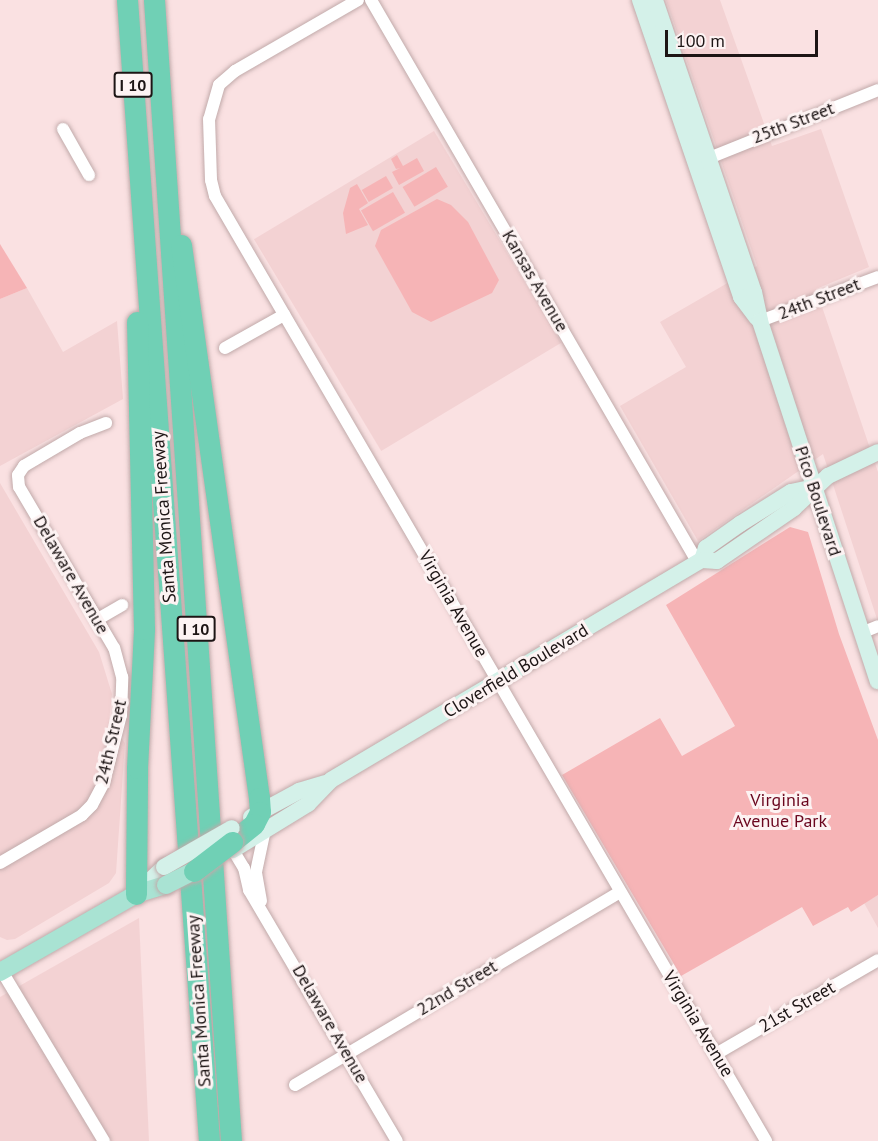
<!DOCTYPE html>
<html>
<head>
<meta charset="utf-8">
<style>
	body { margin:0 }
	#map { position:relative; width:878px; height:1141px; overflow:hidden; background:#fae1e2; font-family:"PT Sans",sans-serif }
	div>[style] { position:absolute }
	.built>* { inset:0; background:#f3d2d3; transform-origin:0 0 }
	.green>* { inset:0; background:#f6b4b6; transform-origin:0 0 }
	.roads { filter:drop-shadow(0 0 2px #c1aaaa) drop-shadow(0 0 2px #c1aaaa) }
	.street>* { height:12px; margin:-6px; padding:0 6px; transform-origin:6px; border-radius:6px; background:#fff }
	.secondary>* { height:16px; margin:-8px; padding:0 8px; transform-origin:8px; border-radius:8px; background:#d4f1e9 }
	.primary>* { height:18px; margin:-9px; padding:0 9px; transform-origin:9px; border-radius:9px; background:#a9e3d3 }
	.highway>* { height:21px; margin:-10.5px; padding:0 10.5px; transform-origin:10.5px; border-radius:10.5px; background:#70d0b5 }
	.bridges { filter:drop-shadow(0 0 2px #c1aaaa) drop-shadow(0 0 2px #c1aaaa) }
	.secondary-bridge>* { height:16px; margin:-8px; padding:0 8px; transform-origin:8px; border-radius:8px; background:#d4f1e9 }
	.primary-bridge>* { height:18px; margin:-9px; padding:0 9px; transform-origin:9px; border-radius:9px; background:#a9e3d3 }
	.highway-bridge>* { height:21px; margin:-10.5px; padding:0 10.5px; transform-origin:10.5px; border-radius:10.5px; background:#70d0b5 }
	span { translate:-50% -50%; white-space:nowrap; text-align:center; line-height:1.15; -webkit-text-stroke:6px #fdf3f3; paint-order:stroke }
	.shield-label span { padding:2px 4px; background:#fdf3f3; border:2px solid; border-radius:4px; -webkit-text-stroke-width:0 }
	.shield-label { font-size:16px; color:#1d1515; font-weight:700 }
	.street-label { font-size:18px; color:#1d1515 }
	.park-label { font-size:18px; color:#6a061e }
	.scale { position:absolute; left:665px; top:30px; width:153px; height:27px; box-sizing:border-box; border:3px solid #1d1515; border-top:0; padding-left:8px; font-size:18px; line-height:21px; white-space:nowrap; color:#1d1515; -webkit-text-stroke:4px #fdf3f3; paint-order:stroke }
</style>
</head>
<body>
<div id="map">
	<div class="built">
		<div style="clip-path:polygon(666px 0,720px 0,772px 146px,821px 129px,869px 267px,816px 289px,878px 472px,878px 622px,823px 454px,698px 541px,620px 406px,686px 367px,660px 322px,757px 266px)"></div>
		<div style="left:434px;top:131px;width:247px;height:210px;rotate:59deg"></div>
		<div style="clip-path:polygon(27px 288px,63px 352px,117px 321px,123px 399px,0 466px,0 299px)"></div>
		<div style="clip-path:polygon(0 483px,99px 652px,112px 694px,109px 722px,125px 743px,116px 873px,109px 883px,15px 939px,7px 940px,0 937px)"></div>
		<div style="clip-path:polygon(878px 895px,878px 928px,864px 903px)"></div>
		<div style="clip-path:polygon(139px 918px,149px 1141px,0 1141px,0 997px)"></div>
	</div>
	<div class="green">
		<div style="clip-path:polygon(397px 155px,403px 166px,417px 158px,424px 171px,399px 185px,392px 172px,400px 168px,396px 169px,391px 159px)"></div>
		<div style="left:436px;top:167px;width:23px;height:39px;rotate:59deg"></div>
		<div style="left:386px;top:176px;width:14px;height:28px;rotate:60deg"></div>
		<div style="clip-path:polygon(357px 184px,368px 203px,359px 209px,368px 225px,346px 234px,343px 213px,350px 188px)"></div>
		<div style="left:393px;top:192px;width:24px;height:37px;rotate:60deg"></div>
		<div style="clip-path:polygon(437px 199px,451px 205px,468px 222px,499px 280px,492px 293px,431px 322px,412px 312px,375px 246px,381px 230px)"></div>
		<div style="clip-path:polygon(0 244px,27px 288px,0 299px)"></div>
		<div style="clip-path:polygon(790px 527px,808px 532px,839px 634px,878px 740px,878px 895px,851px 912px,848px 907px,813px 926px,802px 907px,681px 976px,562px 775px,660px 718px,682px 756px,735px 726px,666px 605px)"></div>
	</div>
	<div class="roads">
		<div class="street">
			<div style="left:358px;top:0;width:142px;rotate:150deg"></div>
			<div style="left:235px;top:71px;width:21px;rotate:139deg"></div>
			<div style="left:219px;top:85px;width:35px;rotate:106deg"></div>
			<div style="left:209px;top:119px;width:61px;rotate:88.1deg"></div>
			<div style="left:211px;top:180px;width:16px;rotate:76deg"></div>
			<div style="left:215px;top:196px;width:1094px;rotate:59.75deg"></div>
			<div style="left:371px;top:0;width:651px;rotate:59.85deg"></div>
			<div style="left:63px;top:129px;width:53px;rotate:60.5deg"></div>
			<div style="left:709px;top:158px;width:182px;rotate:-21.9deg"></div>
			<div style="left:760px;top:321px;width:126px;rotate:-20.4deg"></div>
			<div style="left:225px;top:348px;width:68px;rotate:-29.2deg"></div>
			<div style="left:98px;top:619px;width:28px;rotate:-30deg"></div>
			<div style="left:861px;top:633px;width:18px;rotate:-22deg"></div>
			<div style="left:233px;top:850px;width:21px;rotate:59deg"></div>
			<div style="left:244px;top:868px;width:23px;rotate:77deg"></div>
			<div style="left:249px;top:890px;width:291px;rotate:59.5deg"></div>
			<div style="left:0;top:863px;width:95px;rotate:-30.3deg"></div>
			<div style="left:82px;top:815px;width:14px;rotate:-45deg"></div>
			<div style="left:92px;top:805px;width:26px;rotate:-62deg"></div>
			<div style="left:104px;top:782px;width:69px;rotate:-75.8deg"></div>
			<div style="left:121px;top:715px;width:38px;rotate:-88deg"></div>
			<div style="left:122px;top:677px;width:30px;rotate:-105deg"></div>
			<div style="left:114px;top:648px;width:187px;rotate:-120.5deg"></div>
			<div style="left:19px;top:487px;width:12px;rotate:-95deg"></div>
			<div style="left:18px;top:475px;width:11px;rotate:-56deg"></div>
			<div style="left:24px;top:466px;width:65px;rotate:-30.5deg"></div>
			<div style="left:80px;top:433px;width:28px;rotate:-21deg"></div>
			<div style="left:261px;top:901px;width:29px;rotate:-100deg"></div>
			<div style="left:256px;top:872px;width:40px;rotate:-78deg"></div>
			<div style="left:0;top:968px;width:202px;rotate:59deg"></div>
			<div style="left:716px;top:1054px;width:187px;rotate:-30.1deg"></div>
			<div style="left:295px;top:1085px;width:377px;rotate:-30.7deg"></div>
		</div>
		<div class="secondary">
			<div style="left:640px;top:0;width:314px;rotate:71.2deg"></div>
			<div style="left:741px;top:297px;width:26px;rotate:53deg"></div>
			<div style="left:655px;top:0;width:308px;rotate:71.3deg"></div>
			<div style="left:754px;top:292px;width:30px;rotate:78deg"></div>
			<div style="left:760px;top:321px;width:379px;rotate:71.9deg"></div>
			<div style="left:702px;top:560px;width:13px;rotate:-72deg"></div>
			<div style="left:706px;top:548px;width:42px;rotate:-35.2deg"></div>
			<div style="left:740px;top:524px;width:60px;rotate:-32.1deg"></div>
			<div style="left:791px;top:492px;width:24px;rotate:-12deg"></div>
			<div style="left:251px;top:817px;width:55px;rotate:-28.4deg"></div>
			<div style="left:299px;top:791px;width:27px;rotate:-17deg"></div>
			<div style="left:233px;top:850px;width:88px;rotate:-31.5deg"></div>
			<div style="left:308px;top:804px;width:33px;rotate:-46deg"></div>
			<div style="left:331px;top:780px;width:431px;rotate:-30.7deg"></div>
			<div style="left:702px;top:560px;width:15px;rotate:4deg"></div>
			<div style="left:717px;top:561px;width:93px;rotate:-34.5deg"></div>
			<div style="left:794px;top:508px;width:47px;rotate:-43.3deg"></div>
			<div style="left:828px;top:476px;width:55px;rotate:-25.6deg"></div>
			<div style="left:136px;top:894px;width:39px;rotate:-44deg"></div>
		</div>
		<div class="primary">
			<div style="left:0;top:972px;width:157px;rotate:-29.8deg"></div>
			<div style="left:136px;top:894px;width:31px;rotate:-17deg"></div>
		</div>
		<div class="highway">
			<div style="left:127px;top:0;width:1144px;rotate:85.89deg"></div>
			<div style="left:154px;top:0;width:1144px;rotate:86.14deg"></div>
			<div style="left:181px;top:245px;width:558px;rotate:81.97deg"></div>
			<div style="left:259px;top:798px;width:14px;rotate:86deg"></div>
			<div style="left:260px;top:812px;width:13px;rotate:117deg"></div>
			<div style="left:254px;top:824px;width:28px;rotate:141deg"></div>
			<div style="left:136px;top:894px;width:126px;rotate:-89.5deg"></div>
			<div style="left:137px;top:768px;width:139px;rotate:-87.1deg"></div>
			<div style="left:144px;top:629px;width:307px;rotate:-91.3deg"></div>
		</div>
	</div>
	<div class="bridges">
		<div class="secondary-bridge">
			<div style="left:164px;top:867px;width:78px;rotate:-29.8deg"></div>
		</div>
		<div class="primary-bridge">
			<div style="left:166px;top:885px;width:31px;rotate:-27deg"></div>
		</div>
		<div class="highway-bridge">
			<div style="left:194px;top:871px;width:48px;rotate:-37.3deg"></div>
		</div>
	</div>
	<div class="shield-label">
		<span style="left:133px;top:85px">I 10</span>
		<span style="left:196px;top:629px">I 10</span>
	</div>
	<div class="street-label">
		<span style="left:793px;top:123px;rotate:-21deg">25th Street</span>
		<span style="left:535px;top:281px;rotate:60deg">Kansas Avenue</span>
		<span style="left:819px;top:299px;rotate:-21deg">24th Street</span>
		<span style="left:818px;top:501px;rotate:72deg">Pico Boulevard</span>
		<span style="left:164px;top:517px;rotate:-94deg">Santa Monica Freeway</span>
		<span style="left:71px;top:575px;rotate:60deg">Delaware Avenue</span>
		<span style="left:453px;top:604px;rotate:60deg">Virginia Avenue</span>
		<span style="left:516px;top:671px;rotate:-31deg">Cloverfield Boulevard</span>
		<span style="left:111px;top:742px;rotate:-77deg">24th Street</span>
		<span style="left:457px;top:988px;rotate:-31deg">22nd Street</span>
		<span style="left:199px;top:1001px;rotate:-94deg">Santa Monica Freeway</span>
		<span style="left:797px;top:1007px;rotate:-30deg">21st Street</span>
		<span style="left:330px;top:1024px;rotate:60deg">Delaware Avenue</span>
		<span style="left:698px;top:1024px;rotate:59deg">Virginia Avenue</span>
	</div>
	<div class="park-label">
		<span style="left:780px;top:811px">Virginia<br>Avenue Park</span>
	</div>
	<div class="scale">100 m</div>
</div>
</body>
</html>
